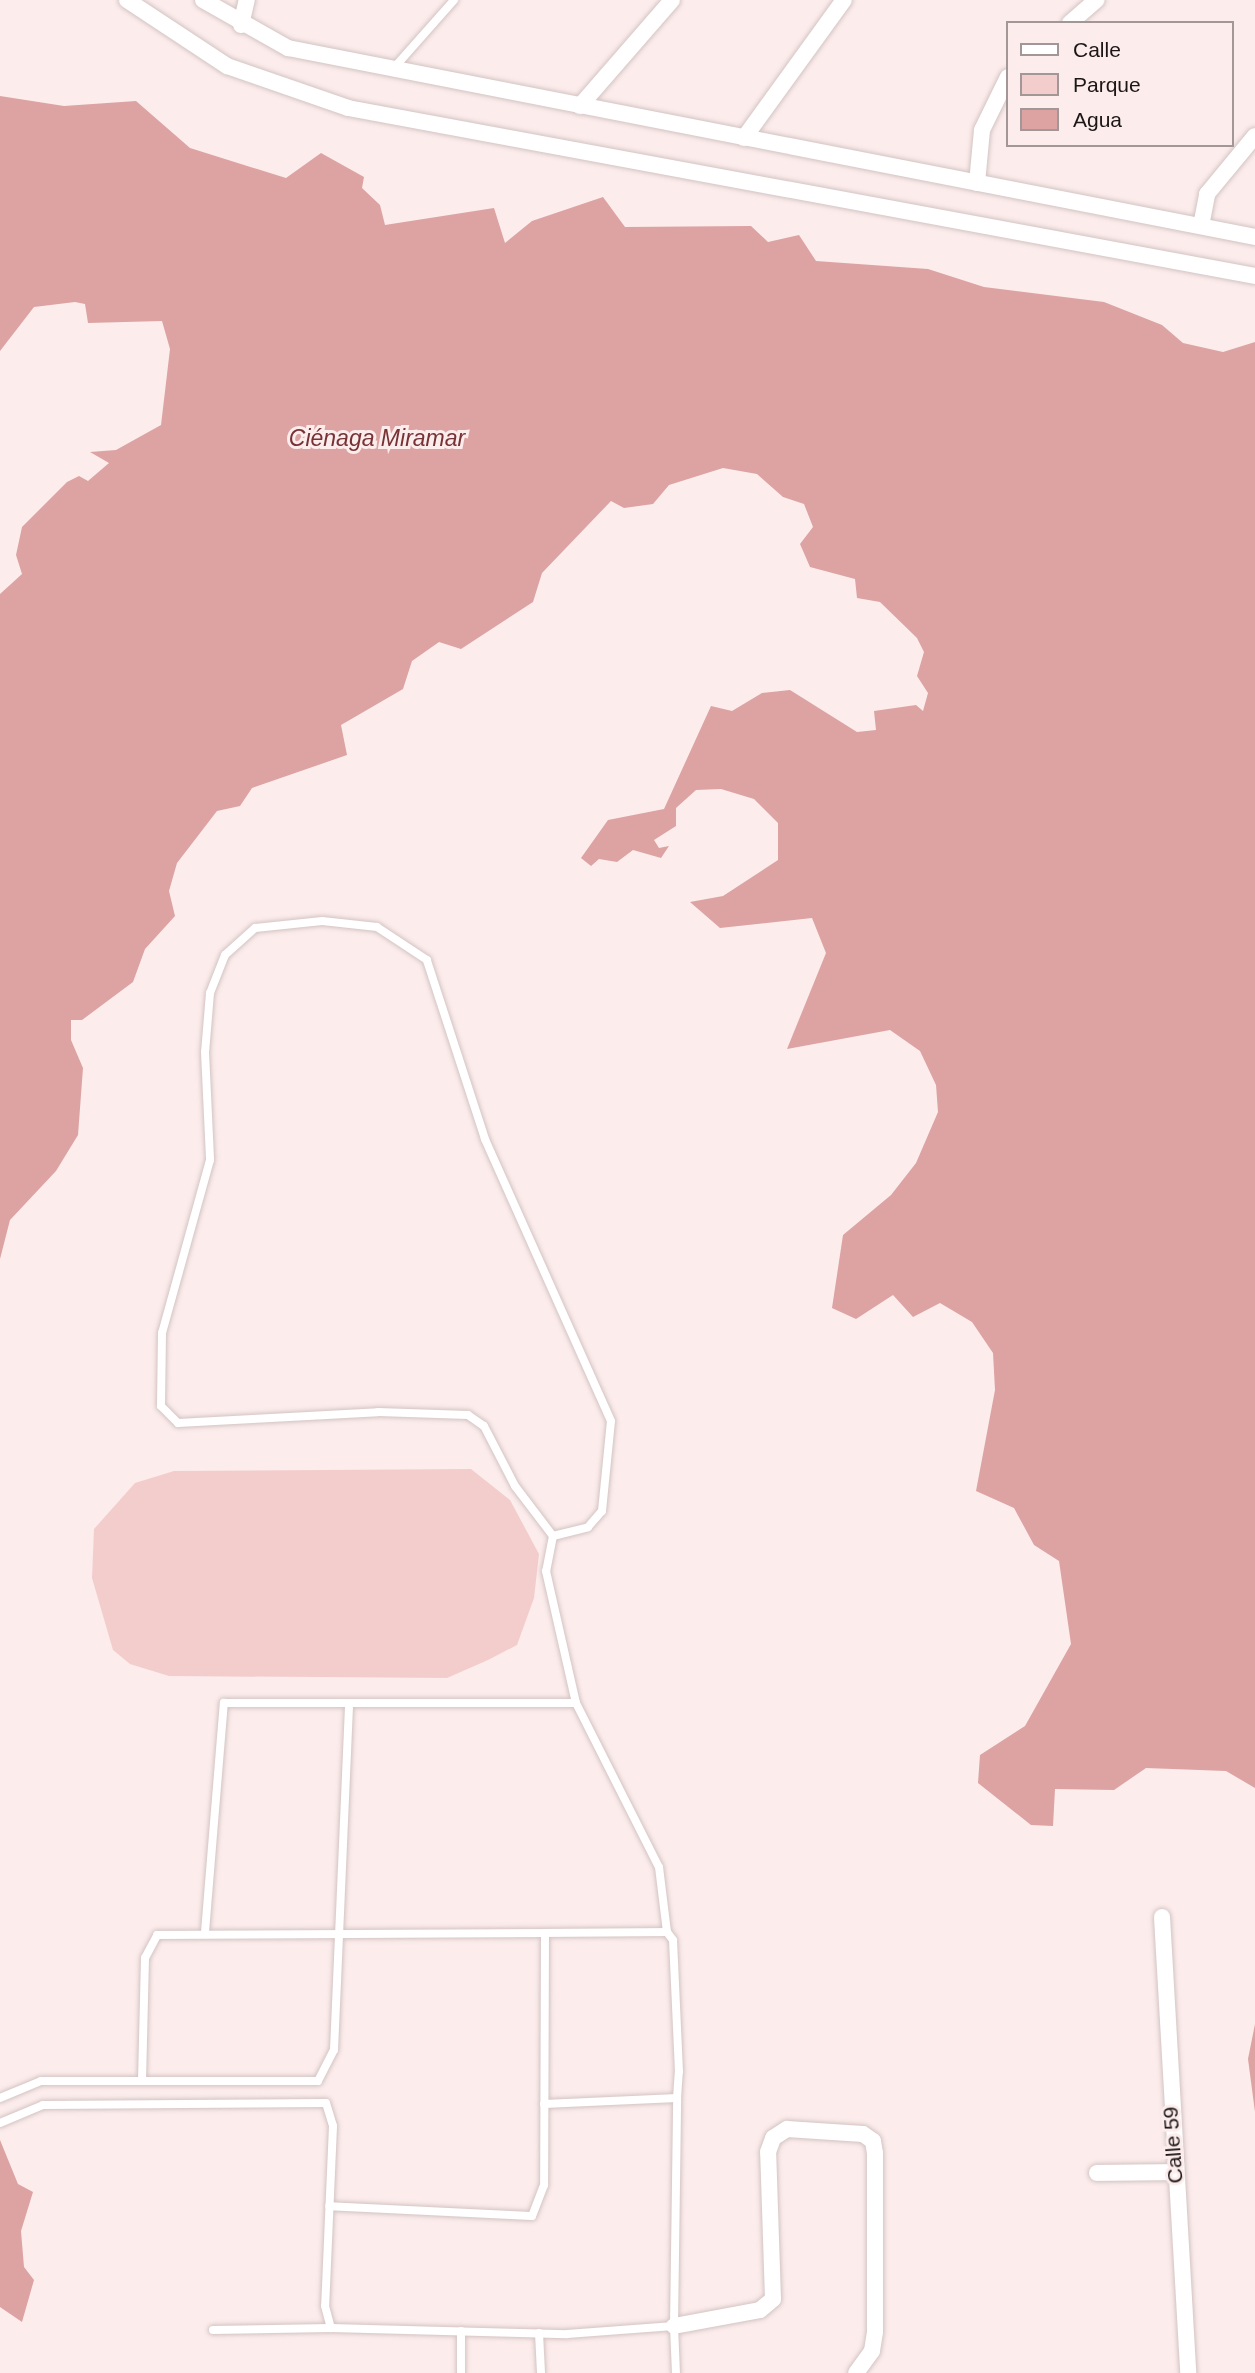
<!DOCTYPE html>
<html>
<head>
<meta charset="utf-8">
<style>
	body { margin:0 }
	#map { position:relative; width:1255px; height:2373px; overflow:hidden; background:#fcecec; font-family:Helvetica,sans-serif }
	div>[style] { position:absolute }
	.green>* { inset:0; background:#f3cdcc }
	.water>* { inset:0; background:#dca3a2 }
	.roads { filter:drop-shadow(0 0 2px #d3c4c3) drop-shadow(0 0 2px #d3c4c3) }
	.lane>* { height:8px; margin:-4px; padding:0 4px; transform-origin:4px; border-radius:4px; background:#fff }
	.street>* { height:16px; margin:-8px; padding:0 8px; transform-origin:8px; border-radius:8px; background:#fff }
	span { translate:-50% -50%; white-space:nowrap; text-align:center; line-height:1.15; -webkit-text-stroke:6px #fcecec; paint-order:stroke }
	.street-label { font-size:21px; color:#1c1616 }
	.water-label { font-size:23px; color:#773235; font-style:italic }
	.legend { position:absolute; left:1006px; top:21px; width:228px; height:126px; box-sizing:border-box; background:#fcecec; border:2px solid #a29696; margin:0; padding:9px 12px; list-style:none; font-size:21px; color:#1c1616 }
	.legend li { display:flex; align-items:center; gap:14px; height:35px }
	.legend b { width:35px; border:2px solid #a29696 }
</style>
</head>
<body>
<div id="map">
	<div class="green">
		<div style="clip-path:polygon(471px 1469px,510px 1500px,539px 1554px,534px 1598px,517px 1645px,488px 1660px,447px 1678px,169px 1676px,130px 1664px,113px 1650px,92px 1578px,94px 1529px,135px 1483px,174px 1471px)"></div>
	</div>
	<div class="water">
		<div style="clip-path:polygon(0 96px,64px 106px,136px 101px,190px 148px,286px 178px,321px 153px,364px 177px,362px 188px,380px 205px,385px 225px,494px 208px,505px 243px,532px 221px,603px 197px,625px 227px,751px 226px,768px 242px,799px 235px,816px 261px,928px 269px,984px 287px,1104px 302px,1162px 325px,1183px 343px,1223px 352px,1255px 342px,1255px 1788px,1226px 1771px,1146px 1768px,1114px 1790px,1055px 1789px,1053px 1826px,1031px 1825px,978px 1783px,980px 1755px,1025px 1726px,1071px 1644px,1059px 1561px,1034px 1545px,1014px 1508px,976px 1491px,995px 1390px,993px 1353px,972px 1322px,940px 1303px,913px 1317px,893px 1295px,856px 1319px,832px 1308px,843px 1235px,891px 1195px,916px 1163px,938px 1112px,936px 1085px,920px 1051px,890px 1030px,787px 1049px,826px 953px,812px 918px,720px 928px,690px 902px,723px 896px,778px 860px,778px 823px,754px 799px,721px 789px,696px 790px,676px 808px,676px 826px,654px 840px,659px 848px,669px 846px,661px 858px,633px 850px,617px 862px,599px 859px,591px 866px,581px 858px,608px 820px,664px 809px,711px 706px,732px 711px,762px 693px,790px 690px,857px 732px,876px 730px,874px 711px,916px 705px,923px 711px,928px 693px,917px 676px,924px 652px,917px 638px,880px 602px,857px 598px,855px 579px,810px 567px,800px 544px,813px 527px,804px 504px,783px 497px,757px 474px,723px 468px,669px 485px,653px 504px,624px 508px,611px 501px,542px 573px,533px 602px,461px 649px,439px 642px,412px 661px,403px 689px,341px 725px,347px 755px,252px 788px,240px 806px,217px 811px,177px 863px,169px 891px,175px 916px,145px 949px,133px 982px,82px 1020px,71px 1020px,71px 1040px,83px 1068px,78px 1135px,56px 1171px,10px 1220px,0 1259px,0 594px,22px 574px,16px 555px,22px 527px,67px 482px,79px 476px,88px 481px,109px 463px,90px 452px,116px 450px,161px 425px,170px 349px,162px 321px,88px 323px,85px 304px,75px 302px,34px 307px,0 351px)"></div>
		<div style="clip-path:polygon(1255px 2024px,1255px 2112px,1248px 2059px)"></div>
		<div style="clip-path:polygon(0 2140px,18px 2184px,33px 2192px,21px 2231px,24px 2267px,34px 2280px,22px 2322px,0 2307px)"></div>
	</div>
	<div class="roads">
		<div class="lane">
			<div style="left:393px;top:69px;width:92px;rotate:-48.5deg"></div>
			<div style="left:553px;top:1536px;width:36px;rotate:-14deg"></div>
			<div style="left:588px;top:1527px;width:21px;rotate:-49deg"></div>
			<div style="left:602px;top:1511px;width:90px;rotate:-84.3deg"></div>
			<div style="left:611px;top:1421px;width:309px;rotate:-114.1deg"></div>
			<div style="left:485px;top:1139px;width:188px;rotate:-108deg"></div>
			<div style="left:427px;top:960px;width:60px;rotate:-146.6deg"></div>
			<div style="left:377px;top:927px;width:55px;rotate:-173.8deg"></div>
			<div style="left:322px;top:921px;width:67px;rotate:174deg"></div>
			<div style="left:255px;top:928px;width:40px;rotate:138deg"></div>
			<div style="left:225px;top:955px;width:41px;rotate:111.5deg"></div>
			<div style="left:210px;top:993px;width:59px;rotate:94.8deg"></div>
			<div style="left:205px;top:1052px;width:108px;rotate:87.3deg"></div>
			<div style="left:210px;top:1160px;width:180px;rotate:105.5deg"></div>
			<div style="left:162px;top:1333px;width:73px;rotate:90.8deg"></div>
			<div style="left:161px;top:1406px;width:24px;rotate:45deg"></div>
			<div style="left:178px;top:1423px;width:200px;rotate:-3.1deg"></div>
			<div style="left:378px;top:1412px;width:90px;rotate:1.9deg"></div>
			<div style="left:468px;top:1415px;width:19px;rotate:35deg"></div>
			<div style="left:484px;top:1426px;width:68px;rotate:62.7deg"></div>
			<div style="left:515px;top:1486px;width:63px;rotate:52.8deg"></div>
			<div style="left:553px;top:1536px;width:36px;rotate:101deg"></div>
			<div style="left:546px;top:1571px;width:135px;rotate:77.2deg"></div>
			<div style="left:205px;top:1932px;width:230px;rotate:-85.3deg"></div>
			<div style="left:224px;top:1703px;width:352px"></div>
			<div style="left:576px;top:1703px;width:184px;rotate:63.2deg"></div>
			<div style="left:659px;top:1867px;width:65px;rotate:83deg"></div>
			<div style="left:142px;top:2081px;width:123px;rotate:-88.6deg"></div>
			<div style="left:145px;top:1958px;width:26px;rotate:-62deg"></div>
			<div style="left:157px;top:1935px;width:388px;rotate:-0.3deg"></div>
			<div style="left:545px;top:1933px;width:252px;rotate:90.2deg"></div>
			<div style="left:544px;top:2185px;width:33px;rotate:111deg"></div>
			<div style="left:532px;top:2216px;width:203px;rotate:-177.2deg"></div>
			<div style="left:0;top:2098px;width:44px;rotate:-22.5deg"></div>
			<div style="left:41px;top:2081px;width:277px"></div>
			<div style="left:318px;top:2081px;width:35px;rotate:-63deg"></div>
			<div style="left:334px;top:2050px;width:346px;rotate:-87.5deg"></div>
			<div style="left:544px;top:2104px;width:133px;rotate:-2.6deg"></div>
			<div style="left:677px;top:2098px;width:26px;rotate:-86deg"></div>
			<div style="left:679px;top:2072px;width:132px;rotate:-92.6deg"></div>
			<div style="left:673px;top:1940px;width:10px;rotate:-127deg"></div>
			<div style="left:667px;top:1932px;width:122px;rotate:179.5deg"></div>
			<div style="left:0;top:2123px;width:47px;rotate:-22.7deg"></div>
			<div style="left:43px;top:2105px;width:283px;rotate:-0.4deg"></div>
			<div style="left:326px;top:2103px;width:24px;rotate:73deg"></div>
			<div style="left:333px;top:2126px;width:180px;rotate:92.5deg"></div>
			<div style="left:325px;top:2306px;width:23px;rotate:75deg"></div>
			<div style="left:331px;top:2328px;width:236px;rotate:1.5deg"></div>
			<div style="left:567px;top:2334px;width:107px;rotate:-4.3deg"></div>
			<div style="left:674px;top:2326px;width:47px;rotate:87.6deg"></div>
			<div style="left:674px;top:2326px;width:228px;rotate:-89.2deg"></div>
			<div style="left:213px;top:2330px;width:118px;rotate:-1deg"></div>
			<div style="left:539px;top:2333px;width:40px;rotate:87.1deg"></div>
			<div style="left:461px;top:2373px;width:42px;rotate:-90deg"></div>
		</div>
		<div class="street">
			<div style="left:127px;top:0;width:120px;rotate:33.4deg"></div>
			<div style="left:227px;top:66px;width:128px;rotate:19.1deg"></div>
			<div style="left:348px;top:108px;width:922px;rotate:10.49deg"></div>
			<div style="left:203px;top:0;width:98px;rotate:29.5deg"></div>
			<div style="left:288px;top:48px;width:985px;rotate:11.06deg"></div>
			<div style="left:1070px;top:23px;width:35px;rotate:-41deg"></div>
			<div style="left:241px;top:25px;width:26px;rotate:-77deg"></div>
			<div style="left:580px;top:106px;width:140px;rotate:-49deg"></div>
			<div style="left:744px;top:138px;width:170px;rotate:-54.1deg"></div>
			<div style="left:977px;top:183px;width:53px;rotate:-84.6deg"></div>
			<div style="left:982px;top:130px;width:59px;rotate:-63.9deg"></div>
			<div style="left:1201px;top:226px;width:33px;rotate:-79deg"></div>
			<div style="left:1207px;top:194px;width:75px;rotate:-50.4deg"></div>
			<div style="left:1162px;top:1917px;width:457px;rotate:86.7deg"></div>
			<div style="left:1097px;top:2173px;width:78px;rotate:-0.7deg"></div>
			<div style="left:674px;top:2326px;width:87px;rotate:-10.5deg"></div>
			<div style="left:760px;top:2310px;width:17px;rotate:-40deg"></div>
			<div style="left:773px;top:2299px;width:147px;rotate:-91.9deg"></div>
			<div style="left:768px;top:2152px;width:15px;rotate:-70deg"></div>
			<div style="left:773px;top:2138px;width:17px;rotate:-33deg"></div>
			<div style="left:787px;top:2129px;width:76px;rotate:3.8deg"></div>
			<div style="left:863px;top:2134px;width:12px;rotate:35deg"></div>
			<div style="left:873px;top:2141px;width:12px;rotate:81deg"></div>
			<div style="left:875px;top:2153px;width:179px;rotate:90deg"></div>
			<div style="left:875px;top:2332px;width:19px;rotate:99deg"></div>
			<div style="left:872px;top:2351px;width:27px;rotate:126deg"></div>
		</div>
	</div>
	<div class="street-label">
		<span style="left:1173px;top:2145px;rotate:-94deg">Calle 59</span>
	</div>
	<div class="water-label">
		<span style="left:377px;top:438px">Ciénaga Miramar</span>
	</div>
	<ul class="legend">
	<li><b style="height:9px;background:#fff"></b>Calle</li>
	<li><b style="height:19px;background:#f3cdcc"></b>Parque</li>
	<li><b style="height:19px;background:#dca3a2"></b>Agua</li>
	</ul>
</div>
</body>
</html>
